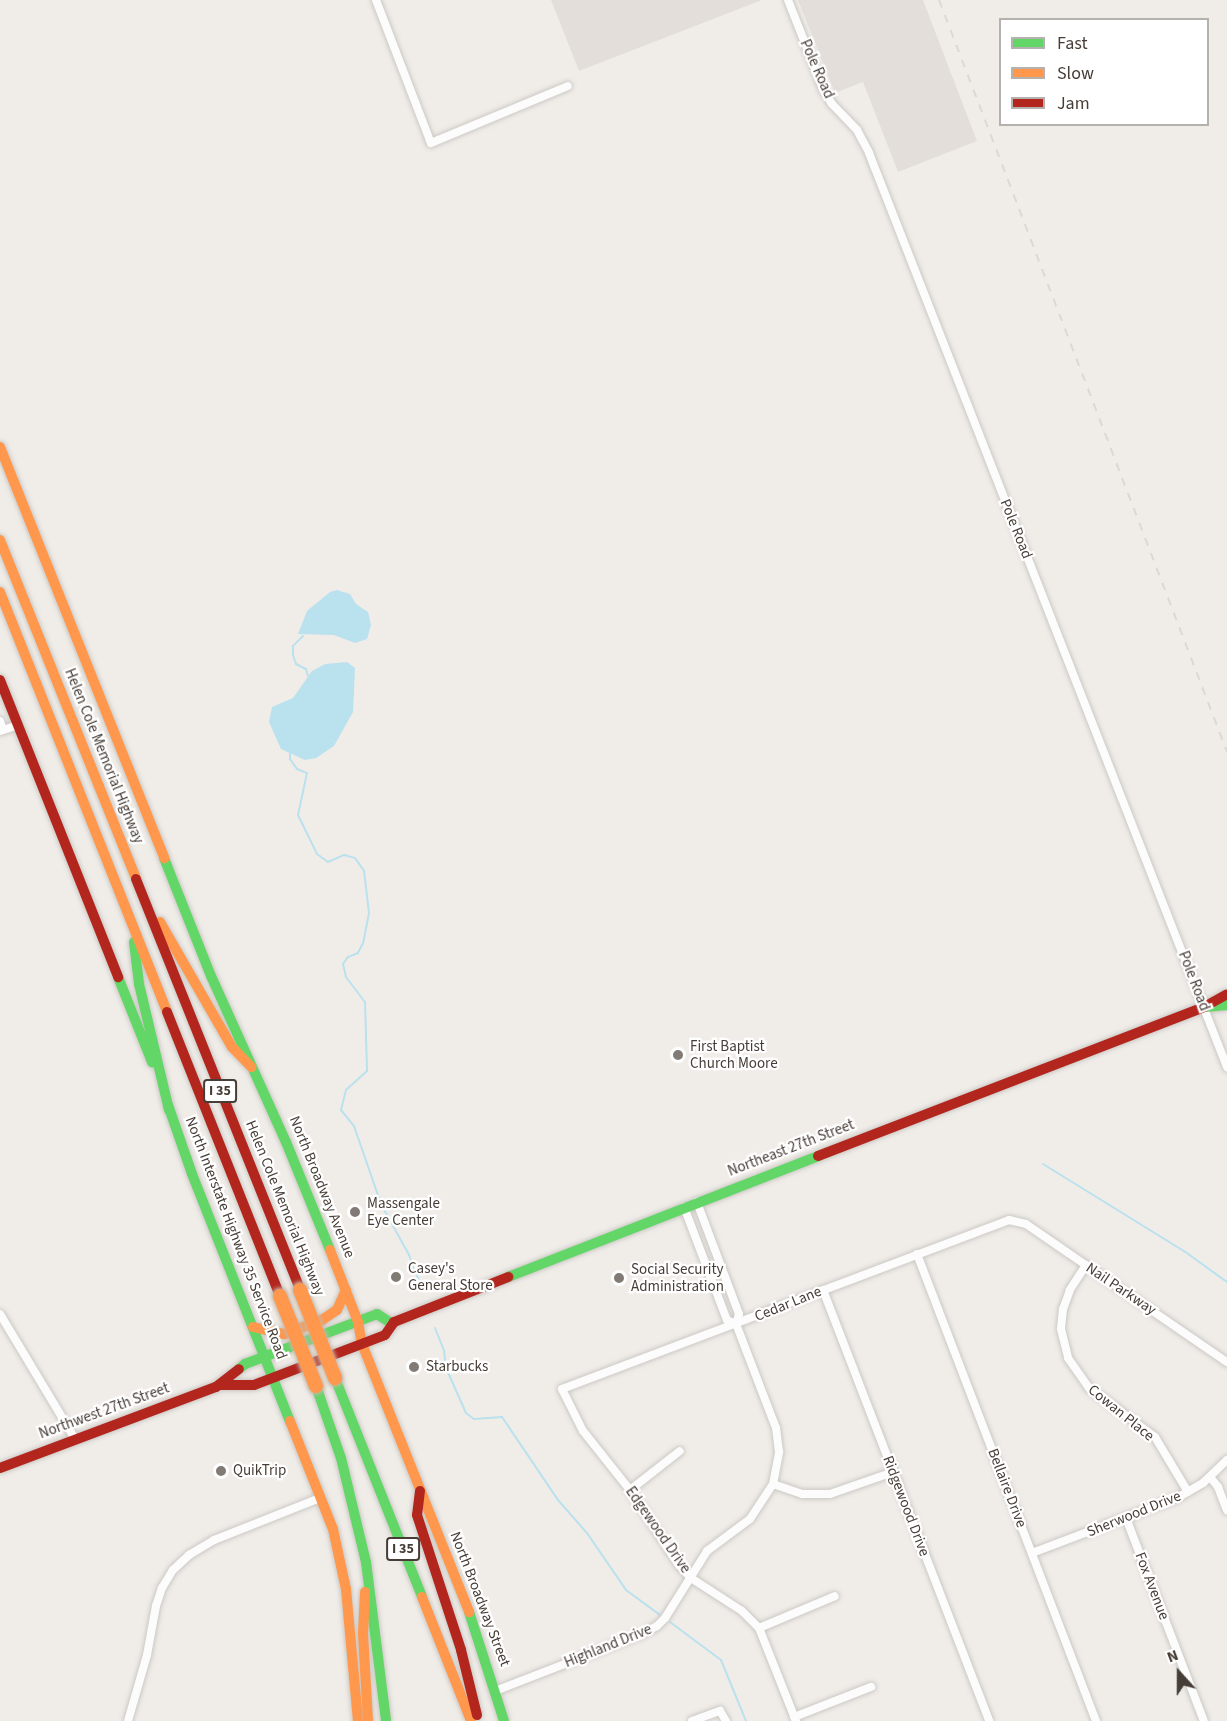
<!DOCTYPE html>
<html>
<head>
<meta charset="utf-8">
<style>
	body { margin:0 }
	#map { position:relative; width:1227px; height:1721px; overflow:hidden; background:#f0ede9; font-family:"Source Sans 3",sans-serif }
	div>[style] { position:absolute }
	.industrial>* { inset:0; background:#e3deda }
	.water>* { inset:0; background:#bae1ee }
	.stream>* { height:2px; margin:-1px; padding:0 1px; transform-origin:1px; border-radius:1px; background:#bae1ee }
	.roads { filter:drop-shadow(0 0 2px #ccc9c5) drop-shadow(0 0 2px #ccc9c5) }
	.street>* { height:8px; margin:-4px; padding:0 4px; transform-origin:4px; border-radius:4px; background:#fdfcfc }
	.fast>* { height:10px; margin:-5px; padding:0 5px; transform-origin:5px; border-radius:5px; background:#63d668 }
	.slow>* { height:10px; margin:-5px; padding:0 5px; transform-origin:5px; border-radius:5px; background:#ff974d }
	.jam>* { height:10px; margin:-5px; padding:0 5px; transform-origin:5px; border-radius:5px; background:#b3261e }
	.rail>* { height:2px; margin-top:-1px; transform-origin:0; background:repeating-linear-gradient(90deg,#d9d9d8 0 8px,transparent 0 16px) }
	.bridges { filter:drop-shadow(0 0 2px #c8b6a5) drop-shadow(0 0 2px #c8b6a5) }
	.slow-bridge>* { height:14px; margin:-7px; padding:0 7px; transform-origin:7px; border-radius:7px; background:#ff974d }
	.dots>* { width:16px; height:16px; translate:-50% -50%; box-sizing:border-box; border:3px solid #fff; border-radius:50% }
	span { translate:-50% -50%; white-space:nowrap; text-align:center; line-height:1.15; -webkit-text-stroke:4.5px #fff; paint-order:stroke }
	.shield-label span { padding:2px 4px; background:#fff; border:2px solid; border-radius:4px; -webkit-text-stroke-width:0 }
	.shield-label { font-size:14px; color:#463d36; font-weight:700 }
	.street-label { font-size:15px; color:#463d36 }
	.poi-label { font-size:15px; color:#463d36 }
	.left { translate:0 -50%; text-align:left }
	.legend { position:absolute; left:999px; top:18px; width:210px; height:108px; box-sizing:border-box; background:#fff; border:2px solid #b5b1af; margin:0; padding:8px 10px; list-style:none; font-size:18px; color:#463d36 }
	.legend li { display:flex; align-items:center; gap:12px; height:30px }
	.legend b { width:30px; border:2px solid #b5b1af }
	.north { position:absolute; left:1149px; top:1643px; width:60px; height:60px; -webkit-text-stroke:4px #fff; paint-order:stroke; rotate:339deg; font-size:16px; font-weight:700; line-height:24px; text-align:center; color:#463d36 }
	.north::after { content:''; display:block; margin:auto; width:21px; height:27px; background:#463d36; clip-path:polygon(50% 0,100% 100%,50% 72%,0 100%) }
</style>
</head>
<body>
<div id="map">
	<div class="industrial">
		<div style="clip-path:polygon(551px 0,762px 0,579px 71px)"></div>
		<div style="clip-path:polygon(798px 0,923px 0,977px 141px,898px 172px,863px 82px,835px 93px)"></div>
	</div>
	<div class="water">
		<div style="clip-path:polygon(337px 590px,350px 594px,356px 604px,368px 612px,371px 625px,367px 639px,355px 643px,334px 635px,298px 634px,307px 611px,330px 592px)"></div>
		<div style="clip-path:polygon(347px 662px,355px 668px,353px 712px,334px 746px,316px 758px,305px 760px,281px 749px,269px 722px,272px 707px,293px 698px,312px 671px,325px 664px)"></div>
	</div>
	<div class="stream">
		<div style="left:303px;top:636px;width:14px;rotate:135deg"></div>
		<div style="left:293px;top:646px;width:9px;rotate:90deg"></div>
		<div style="left:293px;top:655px;width:9px;rotate:72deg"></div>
		<div style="left:296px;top:664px;width:11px;rotate:27deg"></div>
		<div style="left:306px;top:669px;width:7px;rotate:74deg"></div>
		<div style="left:290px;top:753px;width:6px;rotate:90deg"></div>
		<div style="left:290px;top:759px;width:12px;rotate:55deg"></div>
		<div style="left:297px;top:769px;width:11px;rotate:22deg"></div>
		<div style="left:307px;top:773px;width:43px;rotate:102.1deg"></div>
		<div style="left:298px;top:815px;width:43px;rotate:64deg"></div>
		<div style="left:317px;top:854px;width:14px;rotate:36deg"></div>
		<div style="left:328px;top:862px;width:17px;rotate:-24deg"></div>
		<div style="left:344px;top:855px;width:11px;rotate:15deg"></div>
		<div style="left:355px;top:858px;width:16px;rotate:55deg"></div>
		<div style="left:364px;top:871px;width:42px;rotate:83.2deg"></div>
		<div style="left:369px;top:913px;width:31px;rotate:101deg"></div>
		<div style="left:363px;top:943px;width:11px;rotate:117deg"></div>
		<div style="left:358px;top:953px;width:11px;rotate:158deg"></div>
		<div style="left:348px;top:957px;width:9px;rotate:126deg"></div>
		<div style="left:343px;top:964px;width:13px;rotate:77deg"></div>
		<div style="left:346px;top:977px;width:31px;rotate:53deg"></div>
		<div style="left:365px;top:1002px;width:69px;rotate:88.3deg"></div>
		<div style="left:367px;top:1071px;width:28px;rotate:138deg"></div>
		<div style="left:346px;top:1090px;width:21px;rotate:104deg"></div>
		<div style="left:341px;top:1110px;width:21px;rotate:51deg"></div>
		<div style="left:354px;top:1126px;width:83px;rotate:70.9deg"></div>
		<div style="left:381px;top:1204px;width:58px;rotate:61.2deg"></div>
		<div style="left:409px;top:1255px;width:31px;rotate:69deg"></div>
		<div style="left:1043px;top:1164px;width:166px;rotate:31.7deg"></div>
		<div style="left:1184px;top:1251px;width:53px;rotate:35.8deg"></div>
		<div style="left:435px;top:1328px;width:24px;rotate:68deg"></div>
		<div style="left:444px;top:1350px;width:18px;rotate:84deg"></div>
		<div style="left:446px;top:1368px;width:49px;rotate:66deg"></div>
		<div style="left:466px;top:1413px;width:10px;rotate:37deg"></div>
		<div style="left:474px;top:1419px;width:28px;rotate:-4deg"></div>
		<div style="left:502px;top:1417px;width:100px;rotate:56deg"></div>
		<div style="left:558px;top:1500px;width:44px;rotate:48.7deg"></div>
		<div style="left:587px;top:1533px;width:69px;rotate:55.6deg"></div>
		<div style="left:626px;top:1590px;width:42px;rotate:36.3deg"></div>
		<div style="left:670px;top:1622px;width:64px;rotate:36.7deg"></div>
		<div style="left:721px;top:1660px;width:66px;rotate:67.7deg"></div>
	</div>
	<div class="roads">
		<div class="street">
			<div style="left:376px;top:0;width:153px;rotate:69deg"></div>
			<div style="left:431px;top:143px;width:148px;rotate:-22.6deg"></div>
			<div style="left:788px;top:0;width:96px;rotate:68.5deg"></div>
			<div style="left:823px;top:89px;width:17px;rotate:59deg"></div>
			<div style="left:832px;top:104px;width:36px;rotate:46deg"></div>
			<div style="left:857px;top:130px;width:26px;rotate:62deg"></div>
			<div style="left:869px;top:153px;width:982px;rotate:68.61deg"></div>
			<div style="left:0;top:721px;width:9px;rotate:72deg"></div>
			<div style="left:0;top:731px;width:19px;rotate:-18deg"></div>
			<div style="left:684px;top:1207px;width:121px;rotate:69.2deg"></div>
			<div style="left:727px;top:1320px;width:10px;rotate:24deg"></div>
			<div style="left:917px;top:1254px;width:500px;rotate:69.03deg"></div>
			<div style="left:1086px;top:1265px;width:30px;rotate:123deg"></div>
			<div style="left:1070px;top:1290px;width:20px;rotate:110deg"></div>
			<div style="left:1063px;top:1309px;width:20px;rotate:96deg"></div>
			<div style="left:1061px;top:1329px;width:30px;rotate:76deg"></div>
			<div style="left:1068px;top:1358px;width:37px;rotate:55deg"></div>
			<div style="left:1089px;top:1388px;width:82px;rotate:36.6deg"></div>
			<div style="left:1155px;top:1437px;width:64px;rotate:59deg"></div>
			<div style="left:823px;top:1290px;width:462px;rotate:68.9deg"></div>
			<div style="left:0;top:1314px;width:146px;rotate:59deg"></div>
			<div style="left:1210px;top:1477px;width:13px;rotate:51deg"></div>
			<div style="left:1218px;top:1487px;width:25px;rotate:69deg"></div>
			<div style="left:773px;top:1484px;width:31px;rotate:19deg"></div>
			<div style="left:802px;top:1494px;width:28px"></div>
			<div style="left:830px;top:1494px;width:67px;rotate:-19.2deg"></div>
			<div style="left:630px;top:1490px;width:63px;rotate:-38deg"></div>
			<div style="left:1126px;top:1518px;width:217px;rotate:69deg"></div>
			<div style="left:1032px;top:1553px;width:155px;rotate:-20.8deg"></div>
			<div style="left:1177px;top:1498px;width:30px;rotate:-30deg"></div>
			<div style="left:1203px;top:1483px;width:33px;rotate:-44deg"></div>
			<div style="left:759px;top:1628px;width:82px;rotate:-22.8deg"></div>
			<div style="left:495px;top:1691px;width:158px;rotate:-21.2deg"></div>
			<div style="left:642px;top:1634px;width:17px;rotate:-28deg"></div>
			<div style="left:657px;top:1626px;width:11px;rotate:-45deg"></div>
			<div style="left:665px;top:1618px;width:79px;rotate:-57.9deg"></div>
			<div style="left:707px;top:1551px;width:54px;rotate:-36.7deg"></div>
			<div style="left:750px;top:1519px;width:42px;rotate:-56.7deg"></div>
			<div style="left:773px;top:1484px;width:33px;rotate:-79deg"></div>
			<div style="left:779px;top:1452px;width:24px;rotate:-97deg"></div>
			<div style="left:776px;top:1428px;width:111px;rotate:-111deg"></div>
			<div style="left:736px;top:1324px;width:10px;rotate:-73deg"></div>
			<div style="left:739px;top:1314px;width:120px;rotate:-110.6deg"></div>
			<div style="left:794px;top:1717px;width:83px;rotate:-21.3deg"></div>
			<div style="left:128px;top:1721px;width:69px;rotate:-73.9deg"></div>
			<div style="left:147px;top:1655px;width:50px;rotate:-79.6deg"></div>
			<div style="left:156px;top:1606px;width:19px;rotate:-72deg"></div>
			<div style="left:162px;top:1588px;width:21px;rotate:-59deg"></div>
			<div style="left:173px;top:1570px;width:22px;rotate:-43deg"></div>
			<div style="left:189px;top:1555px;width:29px;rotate:-31deg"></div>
			<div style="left:214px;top:1540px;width:114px;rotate:-21.6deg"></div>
			<div style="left:692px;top:1721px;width:30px;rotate:-20deg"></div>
			<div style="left:720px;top:1711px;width:12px;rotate:59deg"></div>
			<div style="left:796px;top:1721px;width:100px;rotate:-111.7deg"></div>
			<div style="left:759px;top:1628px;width:24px;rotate:-135deg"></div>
			<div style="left:742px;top:1611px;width:61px;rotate:-147.1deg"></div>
			<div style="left:691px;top:1578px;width:18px;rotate:-133deg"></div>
			<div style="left:679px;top:1565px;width:90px;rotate:-123.2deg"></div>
			<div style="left:630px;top:1490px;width:75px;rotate:-128.5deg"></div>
			<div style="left:583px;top:1431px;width:47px;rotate:-116.6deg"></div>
			<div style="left:562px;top:1389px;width:478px;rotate:-20.7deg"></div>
			<div style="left:1009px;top:1220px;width:17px;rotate:13deg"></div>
			<div style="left:1026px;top:1224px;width:244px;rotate:34.5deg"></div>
		</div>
		<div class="fast">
			<div style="left:164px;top:858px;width:127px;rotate:68.3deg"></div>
			<div style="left:211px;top:976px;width:182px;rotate:65.7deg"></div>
			<div style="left:286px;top:1142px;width:117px;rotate:67.8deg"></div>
			<div style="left:134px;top:942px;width:42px;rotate:83.2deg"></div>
			<div style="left:139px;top:984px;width:130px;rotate:76.6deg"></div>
			<div style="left:118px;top:977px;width:92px;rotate:68.2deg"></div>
			<div style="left:1205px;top:1007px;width:22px;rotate:-5deg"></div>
			<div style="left:168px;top:1105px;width:73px;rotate:70.8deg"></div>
			<div style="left:192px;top:1174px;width:266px;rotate:68.4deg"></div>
			<div style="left:508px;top:1277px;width:333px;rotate:-21.3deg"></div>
			<div style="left:239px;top:1369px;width:8px;rotate:-40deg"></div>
			<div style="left:245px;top:1364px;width:141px;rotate:-20.7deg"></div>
			<div style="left:377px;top:1314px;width:17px;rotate:33deg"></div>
			<div style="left:335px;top:1378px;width:236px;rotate:68.3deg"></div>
			<div style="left:316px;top:1386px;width:76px;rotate:70.9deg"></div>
			<div style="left:341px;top:1458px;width:107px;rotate:76.5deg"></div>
			<div style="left:366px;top:1562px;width:160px;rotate:82.8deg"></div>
			<div style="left:469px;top:1612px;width:114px;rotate:72.2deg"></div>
		</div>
		<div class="slow">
			<div style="left:0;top:447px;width:443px;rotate:68.2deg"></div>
			<div style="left:0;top:540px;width:365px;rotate:68.1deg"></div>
			<div style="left:0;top:592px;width:452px;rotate:68.3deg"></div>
			<div style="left:160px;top:922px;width:144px;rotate:60.1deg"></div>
			<div style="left:232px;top:1047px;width:28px;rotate:46deg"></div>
			<div style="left:330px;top:1250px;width:77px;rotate:68.7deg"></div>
			<div style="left:358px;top:1322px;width:22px;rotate:80deg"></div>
			<div style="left:362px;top:1344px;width:289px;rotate:68.2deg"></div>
			<div style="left:253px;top:1327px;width:32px;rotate:13deg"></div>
			<div style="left:284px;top:1334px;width:40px;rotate:-20.2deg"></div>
			<div style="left:322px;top:1320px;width:18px;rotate:-34deg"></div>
			<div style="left:337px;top:1310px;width:22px;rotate:-66deg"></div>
			<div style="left:290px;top:1421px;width:116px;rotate:68.3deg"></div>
			<div style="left:333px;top:1529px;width:61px;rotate:77.8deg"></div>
			<div style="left:346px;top:1589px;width:133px;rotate:84.8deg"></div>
			<div style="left:365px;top:1592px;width:42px;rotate:92.7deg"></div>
			<div style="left:363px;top:1634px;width:87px;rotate:86.7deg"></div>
			<div style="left:422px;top:1597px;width:133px;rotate:68.4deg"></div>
		</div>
		<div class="jam">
			<div style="left:0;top:680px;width:320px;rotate:68.3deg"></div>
			<div style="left:136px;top:879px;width:443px;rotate:68.2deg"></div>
			<div style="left:167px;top:1012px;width:306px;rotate:68.3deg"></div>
			<div style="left:818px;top:1156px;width:414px;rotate:-21.1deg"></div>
			<div style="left:1204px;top:1007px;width:26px;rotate:-29deg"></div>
			<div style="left:219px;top:1385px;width:35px"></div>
			<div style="left:254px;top:1385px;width:140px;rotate:-20.9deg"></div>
			<div style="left:385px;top:1335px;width:16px;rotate:-55deg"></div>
			<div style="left:394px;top:1322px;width:123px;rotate:-21.5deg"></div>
			<div style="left:0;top:1468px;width:231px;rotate:-20.6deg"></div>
			<div style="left:216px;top:1387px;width:29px;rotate:-38deg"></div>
			<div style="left:420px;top:1491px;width:24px;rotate:97deg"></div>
			<div style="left:417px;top:1515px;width:142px;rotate:71.9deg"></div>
			<div style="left:461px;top:1650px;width:67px;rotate:76.2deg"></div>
		</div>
	</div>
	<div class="rail">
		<div style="left:939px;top:0;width:805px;rotate:69.04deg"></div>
	</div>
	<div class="bridges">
		<div class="slow-bridge">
			<div style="left:300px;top:1290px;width:95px;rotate:68.3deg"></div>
			<div style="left:280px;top:1296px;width:97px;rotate:68.2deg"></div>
		</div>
	</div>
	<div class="dots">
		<div style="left:678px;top:1055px;background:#827b75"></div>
		<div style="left:355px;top:1212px;background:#827b75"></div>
		<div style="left:396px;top:1277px;background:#827b75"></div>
		<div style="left:619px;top:1278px;background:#827b75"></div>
		<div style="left:414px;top:1367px;background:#827b75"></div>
		<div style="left:221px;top:1471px;background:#827b75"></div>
	</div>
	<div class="shield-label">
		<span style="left:220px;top:1091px">I 35</span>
		<span style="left:403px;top:1549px">I 35</span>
	</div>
	<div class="street-label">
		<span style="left:817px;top:69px;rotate:66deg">Pole Road</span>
		<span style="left:1016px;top:529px;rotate:68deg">Pole Road</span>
		<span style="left:104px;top:756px;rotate:68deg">Helen Cole Memorial Highway</span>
		<span style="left:1194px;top:981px;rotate:69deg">Pole Road</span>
		<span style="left:791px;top:1148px;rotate:-21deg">Northeast 27th Street</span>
		<span style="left:322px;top:1187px;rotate:68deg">North Broadway Avenue</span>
		<span style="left:285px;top:1208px;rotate:68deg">Helen Cole Memorial Highway</span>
		<span style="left:236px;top:1238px;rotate:69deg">North Interstate Highway 35 Service Road</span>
		<span style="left:1121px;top:1289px;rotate:34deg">Nail Parkway</span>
		<span style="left:788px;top:1304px;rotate:-22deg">Cedar Lane</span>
		<span style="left:104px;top:1411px;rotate:-20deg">Northwest 27th Street</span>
		<span style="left:1121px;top:1413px;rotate:39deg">Cowan Place</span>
		<span style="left:1007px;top:1488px;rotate:69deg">Bellaire Drive</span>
		<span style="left:906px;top:1506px;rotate:69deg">Ridgewood Drive</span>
		<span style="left:1134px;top:1514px;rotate:-22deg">Sherwood Drive</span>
		<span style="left:658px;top:1530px;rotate:55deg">Edgewood Drive</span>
		<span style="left:1152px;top:1586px;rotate:69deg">Fox Avenue</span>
		<span style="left:480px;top:1599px;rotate:69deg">North Broadway Street</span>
		<span style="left:608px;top:1646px;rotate:-22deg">Highland Drive</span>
	</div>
	<div class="poi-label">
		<span class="left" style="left:690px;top:1055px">First Baptist<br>Church Moore</span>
		<span class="left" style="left:367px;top:1212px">Massengale<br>Eye Center</span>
		<span class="left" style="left:408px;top:1277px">Casey's<br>General Store</span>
		<span class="left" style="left:631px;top:1278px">Social Security<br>Administration</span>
		<span class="left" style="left:426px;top:1367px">Starbucks</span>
		<span class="left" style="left:233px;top:1471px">QuikTrip</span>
	</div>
	<ul class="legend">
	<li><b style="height:8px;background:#63d668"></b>Fast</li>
	<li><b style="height:8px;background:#ff974d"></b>Slow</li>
	<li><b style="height:8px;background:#b3261e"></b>Jam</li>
	</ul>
	<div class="north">N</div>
</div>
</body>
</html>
